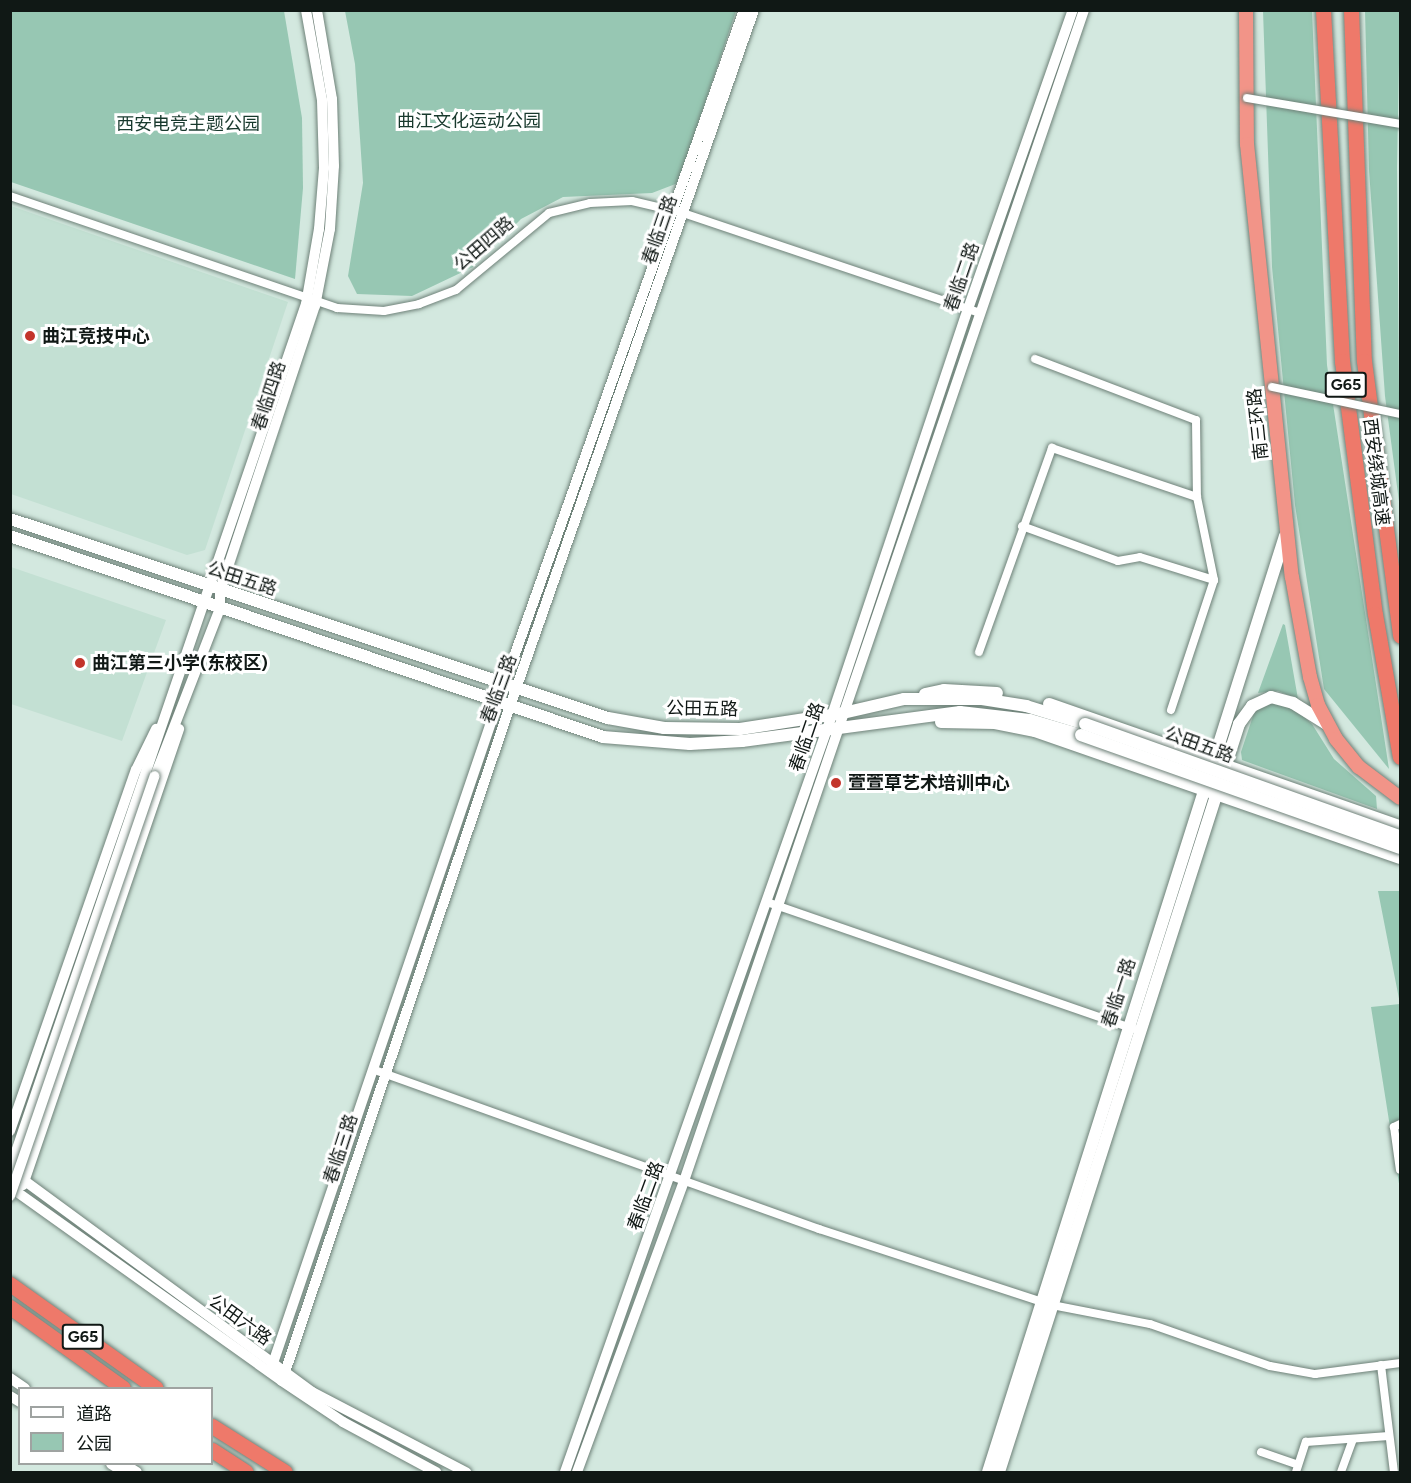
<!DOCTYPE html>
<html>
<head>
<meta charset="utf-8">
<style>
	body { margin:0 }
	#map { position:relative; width:1411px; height:1483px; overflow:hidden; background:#d3e8df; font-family:Figtree,"Noto Sans SC",sans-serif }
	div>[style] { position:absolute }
	.built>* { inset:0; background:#c3e0d3 }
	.green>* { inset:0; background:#97c7b3 }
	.roads { filter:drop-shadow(0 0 2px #6e8178) drop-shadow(0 0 2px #6e8178) }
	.minor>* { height:8px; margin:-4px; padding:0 4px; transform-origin:4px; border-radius:4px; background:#fff }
	.tertiary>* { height:10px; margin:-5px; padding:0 5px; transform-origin:5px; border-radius:5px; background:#fff }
	.secondary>* { height:12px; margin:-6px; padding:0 6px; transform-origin:6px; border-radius:6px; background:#fff }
	.trunk>* { height:14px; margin:-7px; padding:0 7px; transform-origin:7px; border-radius:7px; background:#f29488 }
	.motorway>* { height:15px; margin:-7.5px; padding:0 7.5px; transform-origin:7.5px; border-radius:7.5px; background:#ee796a }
	.bridges { filter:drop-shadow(0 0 2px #6e8178) drop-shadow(0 0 2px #6e8178) }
	.minor-bridge>* { height:8px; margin:-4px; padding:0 4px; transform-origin:4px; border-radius:4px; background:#fff }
	.tertiary-bridge>* { height:10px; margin:-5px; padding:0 5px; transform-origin:5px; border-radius:5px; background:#fff }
	.secondary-bridge>* { height:12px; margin:-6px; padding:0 6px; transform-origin:6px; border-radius:6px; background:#fff }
	.dots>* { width:16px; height:16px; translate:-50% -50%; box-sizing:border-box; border:3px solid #fff; border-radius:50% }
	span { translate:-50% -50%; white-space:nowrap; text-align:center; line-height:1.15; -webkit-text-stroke:6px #fff; paint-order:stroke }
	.shield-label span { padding:2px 4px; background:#fff; border:2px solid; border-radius:4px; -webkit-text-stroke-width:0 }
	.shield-label { font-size:16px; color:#101815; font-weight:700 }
	.park-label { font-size:18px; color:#18392d }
	.street-label { font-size:18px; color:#101815 }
	.poi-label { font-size:18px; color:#101815; font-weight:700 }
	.left { translate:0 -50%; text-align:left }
	.frame { position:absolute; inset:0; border:12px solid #101815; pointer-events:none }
	.legend { position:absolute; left:18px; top:1387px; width:195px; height:78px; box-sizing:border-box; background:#fff; border:2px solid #9fa3a1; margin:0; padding:8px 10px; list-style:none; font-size:18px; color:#101815 }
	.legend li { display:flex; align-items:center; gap:12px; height:30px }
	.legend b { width:30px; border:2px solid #9fa3a1 }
</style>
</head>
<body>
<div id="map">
	<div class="built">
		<div style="clip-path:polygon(11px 206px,288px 302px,205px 550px,187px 555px,11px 494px)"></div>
		<div style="clip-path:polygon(11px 567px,166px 620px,122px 741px,11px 704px)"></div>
	</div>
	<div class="green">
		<div style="clip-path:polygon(11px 10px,284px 11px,302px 118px,303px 188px,295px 279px,11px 182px)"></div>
		<div style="clip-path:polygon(345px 11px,736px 11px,678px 183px,652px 193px,563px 197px,521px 219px,473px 267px,412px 296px,357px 294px,348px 276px,363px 183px,355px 64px)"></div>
		<div style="clip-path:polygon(1263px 11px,1312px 11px,1327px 365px,1389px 769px,1324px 689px,1295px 505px,1272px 267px)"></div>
		<div style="clip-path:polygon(1365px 11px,1400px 11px,1397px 167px,1400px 509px,1385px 396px,1369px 170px)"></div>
		<div style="clip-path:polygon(1283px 624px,1285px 625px,1298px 699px,1278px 691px,1258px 693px)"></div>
		<div style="clip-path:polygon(1278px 703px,1295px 709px,1312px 724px,1334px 759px,1376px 796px,1377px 809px,1242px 760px,1241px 752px,1254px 713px,1261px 705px)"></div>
		<div style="clip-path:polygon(1378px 891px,1400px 891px,1400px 1190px,1371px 1007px,1400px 1004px)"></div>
	</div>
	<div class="roads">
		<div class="minor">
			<div style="left:10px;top:196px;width:346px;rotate:18.9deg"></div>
			<div style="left:337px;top:308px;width:47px;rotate:3.7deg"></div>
			<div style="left:384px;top:311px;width:36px;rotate:-11deg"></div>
			<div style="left:419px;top:304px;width:40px;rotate:-21deg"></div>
			<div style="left:456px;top:290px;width:121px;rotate:-39.6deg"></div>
			<div style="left:549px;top:213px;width:42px;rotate:-13.7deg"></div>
			<div style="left:590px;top:203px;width:42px;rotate:-2.7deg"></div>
			<div style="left:632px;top:201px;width:52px;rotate:13.2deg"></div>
			<div style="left:683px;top:213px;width:313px;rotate:18.6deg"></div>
			<div style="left:1035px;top:359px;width:172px;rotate:20.8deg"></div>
			<div style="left:1196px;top:420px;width:77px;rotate:89.3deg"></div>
			<div style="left:1197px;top:497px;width:85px;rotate:78.4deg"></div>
			<div style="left:1214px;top:580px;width:137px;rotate:108.3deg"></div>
			<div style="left:1022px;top:526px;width:102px;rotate:20deg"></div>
			<div style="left:1118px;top:561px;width:22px;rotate:-10deg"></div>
			<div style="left:1140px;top:557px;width:77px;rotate:17.3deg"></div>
			<div style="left:979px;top:652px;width:217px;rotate:-70.3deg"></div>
			<div style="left:1052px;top:448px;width:153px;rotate:18.7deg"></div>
			<div style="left:767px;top:902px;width:388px;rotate:19.1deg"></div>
			<div style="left:375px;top:1070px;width:472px;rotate:19.7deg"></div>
			<div style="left:819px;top:1229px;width:245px;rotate:18.1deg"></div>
			<div style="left:1052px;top:1305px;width:100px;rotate:11deg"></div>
			<div style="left:1150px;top:1324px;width:127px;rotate:19.3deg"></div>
			<div style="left:1270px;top:1366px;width:46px;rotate:10.1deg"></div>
			<div style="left:1315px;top:1374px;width:86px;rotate:-7.4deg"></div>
			<div style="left:1400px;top:1124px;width:7px;rotate:153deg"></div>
			<div style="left:1394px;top:1127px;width:43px;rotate:82.1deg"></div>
			<div style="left:1381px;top:1365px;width:108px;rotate:83.1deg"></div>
			<div style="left:1261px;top:1452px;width:39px;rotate:19deg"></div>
			<div style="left:1296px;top:1472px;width:32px;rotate:-72deg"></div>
			<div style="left:1306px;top:1442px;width:83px;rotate:-4.1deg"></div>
			<div style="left:1341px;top:1472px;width:35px;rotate:-70deg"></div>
		</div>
		<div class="tertiary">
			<div style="left:155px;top:776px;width:180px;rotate:-68.8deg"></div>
			<div style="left:220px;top:608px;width:17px;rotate:-90deg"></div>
			<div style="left:220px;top:591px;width:300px;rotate:-71.6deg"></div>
			<div style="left:315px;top:306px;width:78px;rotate:-79deg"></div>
			<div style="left:330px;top:229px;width:63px;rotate:-86.4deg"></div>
			<div style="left:334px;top:166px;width:67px;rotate:-91.7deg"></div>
			<div style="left:332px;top:99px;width:90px;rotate:-99.6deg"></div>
			<div style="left:10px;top:1131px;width:382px;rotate:-70.8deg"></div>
			<div style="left:136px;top:770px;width:46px;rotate:-64deg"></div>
			<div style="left:10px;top:1169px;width:914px;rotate:-71.11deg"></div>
			<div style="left:306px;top:304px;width:76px;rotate:-80.2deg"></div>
			<div style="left:319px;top:229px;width:61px;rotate:-85.3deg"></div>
			<div style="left:324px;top:168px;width:68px;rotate:-91.7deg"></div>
			<div style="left:322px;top:100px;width:91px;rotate:-100.1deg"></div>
			<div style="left:10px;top:1170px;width:375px;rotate:36.3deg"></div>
			<div style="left:312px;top:1392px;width:174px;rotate:27.5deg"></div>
			<div style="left:23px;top:1185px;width:482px;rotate:-71.1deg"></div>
			<div style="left:10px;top:1187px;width:334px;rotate:35.5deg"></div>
			<div style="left:282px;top:1381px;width:73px;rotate:33.9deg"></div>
			<div style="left:343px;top:1422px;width:106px;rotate:28.3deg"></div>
			<div style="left:270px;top:1372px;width:711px;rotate:-71.21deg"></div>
			<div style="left:499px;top:699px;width:731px;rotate:-70.43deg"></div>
			<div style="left:10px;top:1378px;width:18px;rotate:34deg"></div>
			<div style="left:282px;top:1381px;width:716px;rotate:-71.34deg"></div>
			<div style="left:511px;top:703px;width:734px;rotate:-70.68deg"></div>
			<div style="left:10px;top:1396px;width:12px;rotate:31deg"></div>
			<div style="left:111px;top:1464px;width:15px;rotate:32deg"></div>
			<div style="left:124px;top:1464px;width:15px;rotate:32deg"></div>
			<div style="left:565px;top:1472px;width:803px;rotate:-70.57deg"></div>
			<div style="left:832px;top:715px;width:428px;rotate:-71.5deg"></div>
			<div style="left:968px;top:309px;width:317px;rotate:-70.7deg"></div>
			<div style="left:577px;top:1472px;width:310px;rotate:-69.8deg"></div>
			<div style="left:684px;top:1181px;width:1237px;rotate:-71.14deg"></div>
		</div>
		<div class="secondary">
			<div style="left:10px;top:519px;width:630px;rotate:18.41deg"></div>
			<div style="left:608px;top:718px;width:57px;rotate:10.1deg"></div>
			<div style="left:664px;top:728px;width:76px;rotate:0.8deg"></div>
			<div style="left:740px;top:729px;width:104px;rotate:-8.8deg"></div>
			<div style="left:843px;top:713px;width:63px;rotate:-12.9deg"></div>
			<div style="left:904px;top:699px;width:78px"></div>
			<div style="left:982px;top:699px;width:45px;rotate:9deg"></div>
			<div style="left:1026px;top:706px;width:62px;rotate:17deg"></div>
			<div style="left:10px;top:536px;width:626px;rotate:18.72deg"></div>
			<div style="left:603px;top:737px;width:87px;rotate:4.6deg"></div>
			<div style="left:690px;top:744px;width:52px;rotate:-3.3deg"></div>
			<div style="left:742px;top:741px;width:220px;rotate:-7.6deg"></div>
			<div style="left:960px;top:712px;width:70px;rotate:6.5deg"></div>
			<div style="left:1030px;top:720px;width:53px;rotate:16.4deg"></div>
			<div style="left:925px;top:694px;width:19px;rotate:-12deg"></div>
			<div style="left:944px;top:690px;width:53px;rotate:3.2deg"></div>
			<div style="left:1049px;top:704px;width:372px;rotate:19.2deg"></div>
			<div style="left:941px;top:722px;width:54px;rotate:1.1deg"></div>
			<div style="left:995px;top:723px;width:41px;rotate:11.3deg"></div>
			<div style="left:1035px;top:731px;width:386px;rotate:19.2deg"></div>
			<div style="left:988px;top:1472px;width:982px;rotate:-72.4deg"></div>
			<div style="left:999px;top:1472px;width:786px;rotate:-72.21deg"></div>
			<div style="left:1239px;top:724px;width:22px;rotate:-54deg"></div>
			<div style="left:1252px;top:706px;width:21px;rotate:-25deg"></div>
			<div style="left:1271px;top:697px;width:23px;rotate:15deg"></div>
			<div style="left:1293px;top:703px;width:39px;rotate:32deg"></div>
		</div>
		<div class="trunk">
			<div style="left:1246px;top:10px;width:134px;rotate:89.6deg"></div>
			<div style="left:1247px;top:144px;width:435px;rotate:84.1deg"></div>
			<div style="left:1292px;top:577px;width:102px;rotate:79.8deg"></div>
			<div style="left:1310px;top:677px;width:29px;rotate:74deg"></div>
			<div style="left:1318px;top:705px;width:38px;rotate:62deg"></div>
			<div style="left:1336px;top:739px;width:36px;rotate:51deg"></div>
			<div style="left:1359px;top:767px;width:51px;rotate:37.1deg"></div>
		</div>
		<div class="motorway">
			<div style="left:1323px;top:10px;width:352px;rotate:86.9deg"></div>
			<div style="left:1342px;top:361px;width:255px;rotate:82.6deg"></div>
			<div style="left:1375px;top:614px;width:145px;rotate:80.1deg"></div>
			<div style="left:1351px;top:10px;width:351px;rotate:87.9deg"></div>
			<div style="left:1364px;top:361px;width:277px;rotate:82.5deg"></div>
			<div style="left:10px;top:1284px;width:179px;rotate:35.5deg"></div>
			<div style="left:10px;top:1307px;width:139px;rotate:35.6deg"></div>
			<div style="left:212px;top:1426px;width:86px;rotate:32.2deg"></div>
			<div style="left:212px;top:1450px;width:40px;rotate:32.9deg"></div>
		</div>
	</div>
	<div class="bridges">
		<div class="minor-bridge">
			<div style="left:1247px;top:98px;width:155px;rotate:9.6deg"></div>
			<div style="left:1272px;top:387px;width:131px;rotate:11.9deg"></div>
		</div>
		<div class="tertiary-bridge">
			<div style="left:10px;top:1196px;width:444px;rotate:-71deg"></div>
		</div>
		<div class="secondary-bridge">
			<div style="left:1085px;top:724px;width:334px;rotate:19.6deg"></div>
			<div style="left:1081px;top:735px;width:338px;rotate:19.5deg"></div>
		</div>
	</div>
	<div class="dots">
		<div style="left:30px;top:336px;background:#c3352b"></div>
		<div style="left:80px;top:663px;background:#c3352b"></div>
		<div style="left:836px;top:783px;background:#c3352b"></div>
	</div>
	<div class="shield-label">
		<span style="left:1346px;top:385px">G65</span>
		<span style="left:83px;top:1337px">G65</span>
	</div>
	<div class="park-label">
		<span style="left:469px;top:121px">曲江文化运动公园</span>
		<span style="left:188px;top:124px">西安电竞主题公园</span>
	</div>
	<div class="street-label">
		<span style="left:660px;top:230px;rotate:-71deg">春临三路</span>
		<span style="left:484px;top:244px;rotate:-41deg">公田四路</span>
		<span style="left:962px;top:277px;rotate:-71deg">春临二路</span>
		<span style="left:269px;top:396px;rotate:-72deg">春临四路</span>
		<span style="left:1258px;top:424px;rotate:-96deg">南三环路</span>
		<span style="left:1376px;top:472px;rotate:83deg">西安绕城高速</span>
		<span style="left:242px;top:579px;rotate:18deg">公田五路</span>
		<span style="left:499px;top:689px;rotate:-70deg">春临三路</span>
		<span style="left:702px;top:709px;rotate:1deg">公田五路</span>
		<span style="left:807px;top:737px;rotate:-71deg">春临二路</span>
		<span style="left:1199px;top:745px;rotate:20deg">公田五路</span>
		<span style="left:1119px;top:993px;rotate:-72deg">春临一路</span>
		<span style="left:341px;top:1149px;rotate:-72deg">春临三路</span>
		<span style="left:646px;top:1196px;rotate:-70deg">春临二路</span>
		<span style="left:240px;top:1320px;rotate:36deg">公田六路</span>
	</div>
	<div class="poi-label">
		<span class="left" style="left:42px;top:336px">曲江竞技中心</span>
		<span class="left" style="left:92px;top:663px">曲江第三小学(东校区)</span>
		<span class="left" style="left:848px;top:783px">萱萱草艺术培训中心</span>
	</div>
	<div class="frame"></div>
	<ul class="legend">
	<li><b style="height:8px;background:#fff"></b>道路</li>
	<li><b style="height:16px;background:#97c7b3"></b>公园</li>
	</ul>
</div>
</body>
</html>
